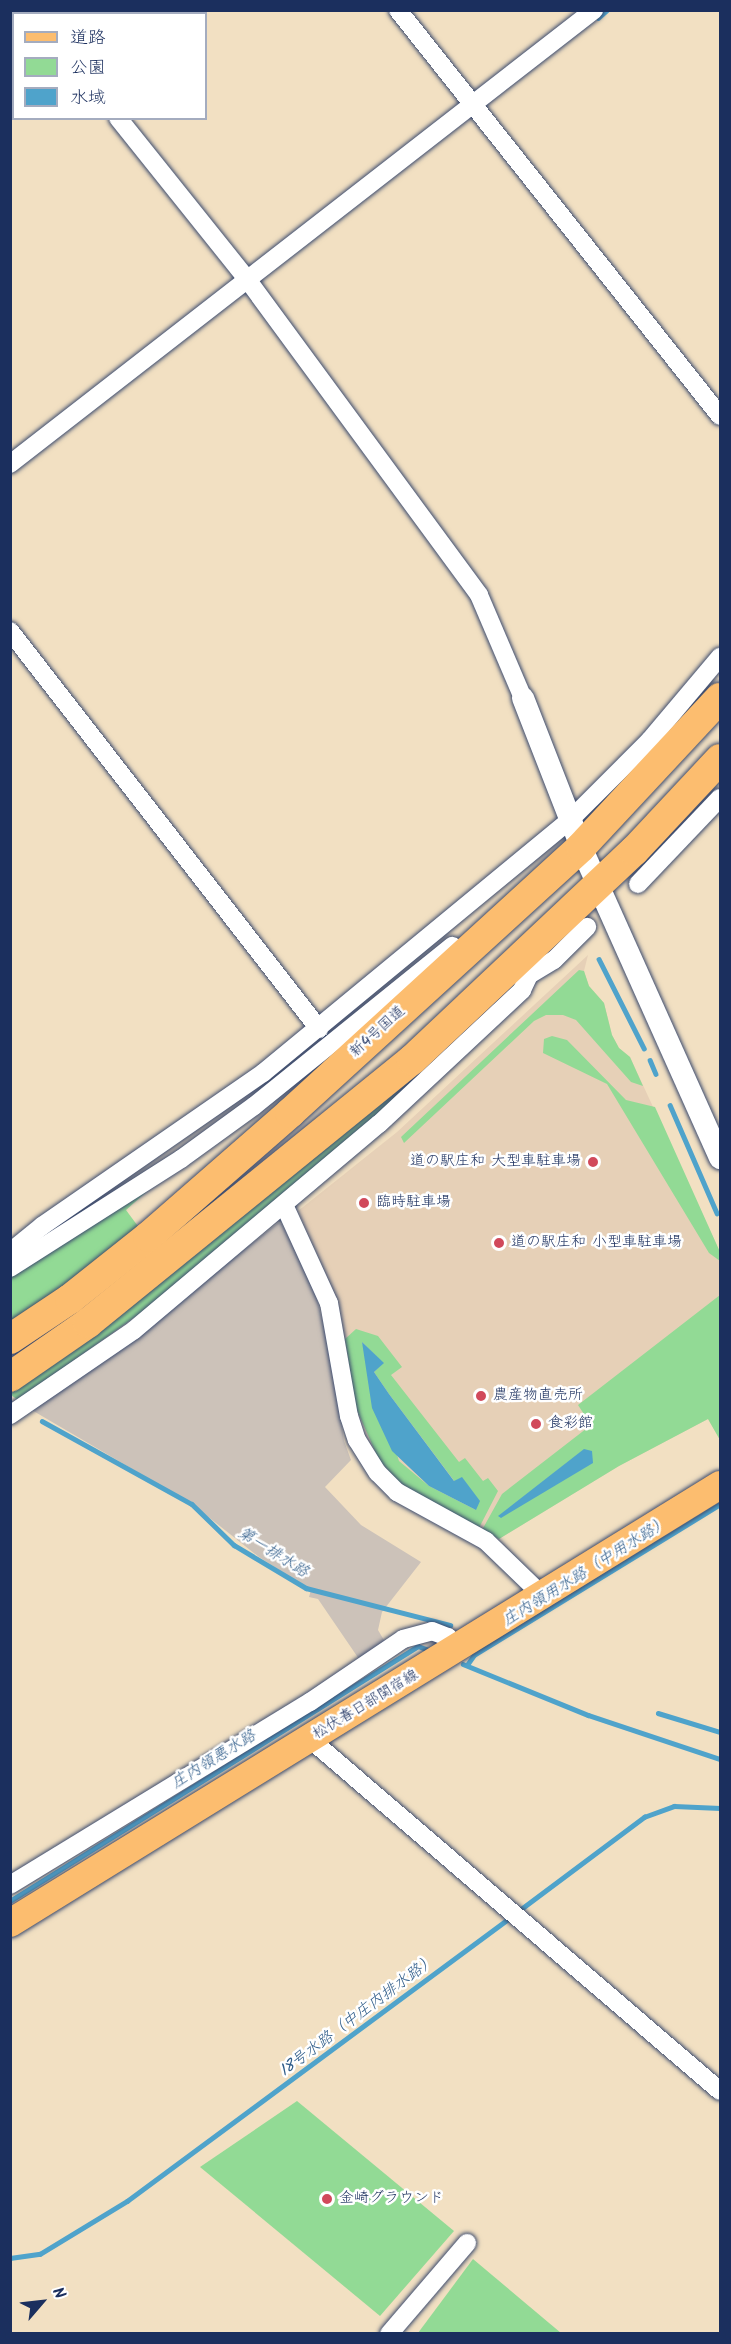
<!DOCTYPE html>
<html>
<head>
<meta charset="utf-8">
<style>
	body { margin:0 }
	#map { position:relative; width:731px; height:2344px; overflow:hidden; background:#f2e0c2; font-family:Kalam,"Klee One",sans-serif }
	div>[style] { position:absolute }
	.built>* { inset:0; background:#e6d0b7 }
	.industrial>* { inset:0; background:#ccc2b9 }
	.green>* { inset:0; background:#92da95 }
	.water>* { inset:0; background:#4fa3cb }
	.stream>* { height:4.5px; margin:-2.25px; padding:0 2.25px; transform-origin:2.25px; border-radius:2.25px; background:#4fa3cb }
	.roads { filter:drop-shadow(0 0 2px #3b4a6d) drop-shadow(0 0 2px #3b4a6d) }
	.minor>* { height:18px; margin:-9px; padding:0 9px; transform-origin:9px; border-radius:9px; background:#fff }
	.tertiary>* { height:22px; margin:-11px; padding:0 11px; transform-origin:11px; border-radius:11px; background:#fff }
	.primary>* { height:28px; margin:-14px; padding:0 14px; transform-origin:14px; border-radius:14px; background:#fcbd6f }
	.trunk>* { height:30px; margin:-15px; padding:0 15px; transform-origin:15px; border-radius:15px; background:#fcbd6f }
	.dots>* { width:16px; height:16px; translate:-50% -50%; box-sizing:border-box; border:3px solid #fff; border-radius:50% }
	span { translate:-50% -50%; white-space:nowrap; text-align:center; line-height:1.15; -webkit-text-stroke:5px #fff; paint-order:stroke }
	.street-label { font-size:15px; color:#1b2f5e }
	.poi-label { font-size:15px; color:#1b2f5e }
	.right { translate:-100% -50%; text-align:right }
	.left { translate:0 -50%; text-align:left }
	.water-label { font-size:16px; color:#305d8a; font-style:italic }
	.frame { position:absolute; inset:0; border:12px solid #1b2f5e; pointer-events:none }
	.legend { position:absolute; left:12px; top:12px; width:195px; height:108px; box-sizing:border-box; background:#fff; border:2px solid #a4acbf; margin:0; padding:8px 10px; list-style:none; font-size:18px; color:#1b2f5e }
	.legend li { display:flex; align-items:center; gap:12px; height:30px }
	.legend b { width:30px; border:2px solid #a4acbf }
	.north { position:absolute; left:12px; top:2272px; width:60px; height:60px; -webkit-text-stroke:4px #fff; paint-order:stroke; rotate:62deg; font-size:16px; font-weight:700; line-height:24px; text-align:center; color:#1b2f5e }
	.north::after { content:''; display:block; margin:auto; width:21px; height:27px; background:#1b2f5e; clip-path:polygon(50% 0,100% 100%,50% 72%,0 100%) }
</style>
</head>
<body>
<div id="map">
	<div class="built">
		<div style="clip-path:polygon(588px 955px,584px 971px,589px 986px,604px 1003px,612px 1035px,619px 1048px,630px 1057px,720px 1252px,720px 1440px,708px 1419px,619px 1466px,499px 1539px,422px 1498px,371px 1447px,356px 1408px,332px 1288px,298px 1211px,397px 1132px)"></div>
	</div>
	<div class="industrial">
		<div style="clip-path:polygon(278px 1223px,282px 1224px,315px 1292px,333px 1362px,344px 1441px,351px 1460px,325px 1487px,361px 1525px,421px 1562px,382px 1612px,378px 1630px,388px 1647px,361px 1662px,318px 1599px,309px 1597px,311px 1590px,259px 1557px,192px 1504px,30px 1409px,164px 1313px)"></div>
	</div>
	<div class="green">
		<div style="clip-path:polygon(579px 970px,584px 971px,589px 986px,604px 1003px,612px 1035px,619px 1048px,630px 1057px,643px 1086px,631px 1082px,576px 1020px,563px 1015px,546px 1015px,534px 1021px,404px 1143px,401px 1137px)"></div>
		<div style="clip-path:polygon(522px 977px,432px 1069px,139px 1314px,18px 1400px,11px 1395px,11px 1389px)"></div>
		<div style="clip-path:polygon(552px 1036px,567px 1040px,626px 1100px,655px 1107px,720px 1252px,720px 1261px,709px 1253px,607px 1084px,543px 1053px,544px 1039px)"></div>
		<div style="clip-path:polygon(161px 1179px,126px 1210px,140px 1229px,11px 1326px,11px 1276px)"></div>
		<div style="clip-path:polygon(720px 1295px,720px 1440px,708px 1419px,619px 1466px,499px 1539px,482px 1530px,502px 1494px,591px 1425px,578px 1405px)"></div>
		<div style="clip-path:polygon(evenodd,356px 1329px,378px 1336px,402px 1367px,391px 1375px,459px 1462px,465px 1458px,483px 1481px,488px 1478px,498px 1491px,479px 1528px,422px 1498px,398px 1481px,379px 1460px,356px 1408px,345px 1339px,356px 1329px,362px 1342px,383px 1363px,374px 1372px,389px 1394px,476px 1510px,429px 1486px,399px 1461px,362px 1342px)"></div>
		<div style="clip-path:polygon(297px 2101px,454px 2231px,380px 2316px,200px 2167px)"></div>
		<div style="clip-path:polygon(473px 2259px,561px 2333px,418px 2333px)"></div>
	</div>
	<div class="water">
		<div style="clip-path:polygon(362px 1342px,384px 1363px,374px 1372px,389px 1394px,454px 1481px,462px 1477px,480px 1501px,476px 1510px,429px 1486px,392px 1451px,372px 1408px)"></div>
		<div style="clip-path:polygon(584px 1449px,592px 1451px,593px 1463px,501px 1518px,498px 1516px)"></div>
	</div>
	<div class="stream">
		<div style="left:598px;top:18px;width:12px;rotate:-42deg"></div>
		<div style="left:599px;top:959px;width:100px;rotate:63.2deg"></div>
		<div style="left:650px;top:1060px;width:15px;rotate:67deg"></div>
		<div style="left:670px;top:1105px;width:118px;rotate:66.5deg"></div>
		<div style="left:42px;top:1421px;width:171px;rotate:29deg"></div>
		<div style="left:192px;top:1504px;width:59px;rotate:44.3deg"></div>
		<div style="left:234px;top:1545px;width:84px;rotate:30.8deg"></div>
		<div style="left:306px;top:1588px;width:149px;rotate:14.4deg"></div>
		<div style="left:463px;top:1664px;width:135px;rotate:22.2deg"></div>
		<div style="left:588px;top:1715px;width:139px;rotate:18.4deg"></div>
		<div style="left:467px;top:1665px;width:12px;rotate:-55deg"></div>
		<div style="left:474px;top:1655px;width:289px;rotate:-31.5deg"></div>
		<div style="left:658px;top:1713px;width:65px;rotate:17deg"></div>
		<div style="left:10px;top:1901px;width:481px;rotate:-32deg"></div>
		<div style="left:418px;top:1646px;width:15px;rotate:20deg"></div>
		<div style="left:517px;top:1912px;width:159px;rotate:-36.8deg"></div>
		<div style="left:644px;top:1817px;width:32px;rotate:-20deg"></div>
		<div style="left:674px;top:1806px;width:46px;rotate:2.5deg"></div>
		<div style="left:10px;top:2258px;width:30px;rotate:-8deg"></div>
		<div style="left:40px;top:2254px;width:102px;rotate:-31.3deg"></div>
		<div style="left:127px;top:2201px;width:478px;rotate:-36.5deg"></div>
	</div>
	<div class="roads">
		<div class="minor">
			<div style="left:32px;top:10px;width:4px;rotate:63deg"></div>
			<div style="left:398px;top:10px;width:518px;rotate:51.58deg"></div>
			<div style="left:118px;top:118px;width:206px;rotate:51.3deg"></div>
			<div style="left:247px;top:279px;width:392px;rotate:53.7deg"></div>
			<div style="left:479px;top:595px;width:112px;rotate:66.9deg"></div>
			<div style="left:10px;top:464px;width:740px;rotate:-37.86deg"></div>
			<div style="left:10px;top:631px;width:504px;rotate:52.17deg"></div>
			<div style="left:638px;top:884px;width:119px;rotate:-46.4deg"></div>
			<div style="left:529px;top:975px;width:29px;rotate:-31deg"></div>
			<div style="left:554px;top:960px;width:47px;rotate:-45deg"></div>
			<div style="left:285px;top:1207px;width:106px;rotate:65.4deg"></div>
			<div style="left:329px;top:1303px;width:115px;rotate:80deg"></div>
			<div style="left:349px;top:1416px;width:25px;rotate:72deg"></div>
			<div style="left:357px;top:1440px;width:39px;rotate:58deg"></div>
			<div style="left:378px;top:1473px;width:27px;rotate:45deg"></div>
			<div style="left:397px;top:1492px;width:102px;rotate:28.8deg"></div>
			<div style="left:486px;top:1541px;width:79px;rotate:44deg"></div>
			<div style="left:10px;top:1252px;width:41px;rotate:-39.1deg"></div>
			<div style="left:42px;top:1226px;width:269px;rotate:-34.7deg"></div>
			<div style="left:263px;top:1073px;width:399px;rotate:-39.5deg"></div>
			<div style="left:571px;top:819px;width:112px;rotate:-45deg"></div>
			<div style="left:650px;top:740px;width:109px;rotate:-49.9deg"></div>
			<div style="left:10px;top:1268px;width:203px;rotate:-32.5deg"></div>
			<div style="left:181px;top:1159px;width:90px;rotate:-36deg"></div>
			<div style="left:254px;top:1106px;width:255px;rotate:-38.9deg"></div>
			<div style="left:10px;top:1415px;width:150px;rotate:-34.4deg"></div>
			<div style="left:134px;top:1330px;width:320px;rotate:-40.1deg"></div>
			<div style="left:379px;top:1124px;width:196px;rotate:-43.1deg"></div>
			<div style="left:522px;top:990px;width:17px;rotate:-65deg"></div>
			<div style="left:529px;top:975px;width:20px;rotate:-99deg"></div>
			<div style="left:310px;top:1739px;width:540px;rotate:40.65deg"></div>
			<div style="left:10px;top:1885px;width:351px;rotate:-31.4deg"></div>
			<div style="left:310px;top:1702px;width:112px;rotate:-34.1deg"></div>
			<div style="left:403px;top:1639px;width:30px;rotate:-15deg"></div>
			<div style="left:432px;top:1631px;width:17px;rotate:21deg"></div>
			<div style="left:448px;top:1637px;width:15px;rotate:48deg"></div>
			<div style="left:389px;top:2334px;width:120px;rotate:-49.4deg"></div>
		</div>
		<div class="tertiary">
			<div style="left:523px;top:698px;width:160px;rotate:68.7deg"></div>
			<div style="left:581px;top:847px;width:341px;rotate:65.9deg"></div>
		</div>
		<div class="primary">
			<div style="left:10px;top:1923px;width:834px;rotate:-31.67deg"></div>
		</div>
		<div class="trunk">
			<div style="left:10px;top:1339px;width:72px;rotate:-33.7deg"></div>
			<div style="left:70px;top:1299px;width:100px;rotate:-38.5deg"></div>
			<div style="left:148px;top:1237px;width:189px;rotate:-41.1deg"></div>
			<div style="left:290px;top:1113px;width:394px;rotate:-42.4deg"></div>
			<div style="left:581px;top:847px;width:204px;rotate:-47deg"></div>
			<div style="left:10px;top:1377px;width:95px;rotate:-34.7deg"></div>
			<div style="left:88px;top:1323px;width:417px;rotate:-39.1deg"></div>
			<div style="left:412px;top:1060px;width:305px;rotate:-43.3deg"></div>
			<div style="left:634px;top:851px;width:126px;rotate:-46.9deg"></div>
		</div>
	</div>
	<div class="dots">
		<div style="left:593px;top:1162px;background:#d1495b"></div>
		<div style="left:364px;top:1203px;background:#d1495b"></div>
		<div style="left:499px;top:1243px;background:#d1495b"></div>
		<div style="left:481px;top:1396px;background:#d1495b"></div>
		<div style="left:536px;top:1424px;background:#d1495b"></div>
		<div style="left:327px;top:2199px;background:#d1495b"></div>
	</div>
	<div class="street-label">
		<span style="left:378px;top:1032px;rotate:-42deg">新4号国道</span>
		<span style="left:366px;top:1705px;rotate:-31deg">松伏春日部関宿線</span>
	</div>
	<div class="poi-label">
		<span class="right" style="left:581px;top:1162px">道の駅庄和 大型車駐車場</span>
		<span class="left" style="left:376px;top:1203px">臨時駐車場</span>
		<span class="left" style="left:511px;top:1243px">道の駅庄和 小型車駐車場</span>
		<span class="left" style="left:493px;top:1396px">農産物直売所</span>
		<span class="left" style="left:548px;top:1424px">食彩館</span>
		<span class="left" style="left:339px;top:2199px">金崎グラウンド</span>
	</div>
	<div class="water-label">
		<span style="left:273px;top:1553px;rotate:32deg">第一排水路</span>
		<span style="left:586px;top:1572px;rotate:-32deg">庄内領用水路（中用水路）</span>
		<span style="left:214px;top:1760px;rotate:-32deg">庄内領悪水路</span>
		<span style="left:358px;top:2016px;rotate:-37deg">18号水路（中庄内排水路）</span>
	</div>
	<div class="frame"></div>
	<ul class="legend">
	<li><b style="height:8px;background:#fcbd6f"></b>道路</li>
	<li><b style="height:16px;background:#92da95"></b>公園</li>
	<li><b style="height:16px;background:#4fa3cb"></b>水域</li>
	</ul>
	<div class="north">N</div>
</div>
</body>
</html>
